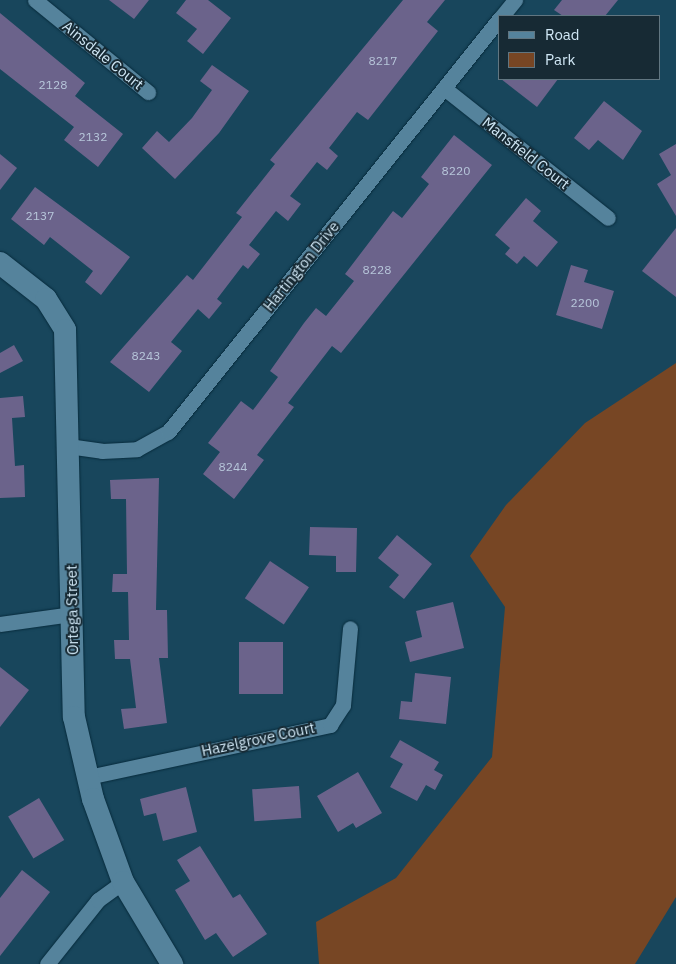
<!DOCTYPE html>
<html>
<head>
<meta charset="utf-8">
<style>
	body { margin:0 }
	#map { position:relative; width:676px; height:964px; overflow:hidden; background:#18465c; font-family:"IBM Plex Sans",sans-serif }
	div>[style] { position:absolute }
	.green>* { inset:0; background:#774624 }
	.building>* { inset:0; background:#6b638b; transform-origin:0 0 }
	.roads { filter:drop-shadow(0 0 1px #072b3c) drop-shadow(0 0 1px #072b3c) }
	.street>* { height:15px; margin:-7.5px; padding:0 7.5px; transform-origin:7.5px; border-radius:7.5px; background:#55839c }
	.secondary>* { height:22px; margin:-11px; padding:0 11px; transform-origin:11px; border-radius:11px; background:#55839c }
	span { translate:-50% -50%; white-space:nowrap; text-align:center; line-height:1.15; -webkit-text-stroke:4px #172a34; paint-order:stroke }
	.number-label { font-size:12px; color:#b7c6da }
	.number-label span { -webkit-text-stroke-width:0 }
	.street-label { font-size:15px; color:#d0e7f5 }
	.legend { position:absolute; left:498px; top:15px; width:162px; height:65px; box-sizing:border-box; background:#172a34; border:1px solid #617681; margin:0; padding:6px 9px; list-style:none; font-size:15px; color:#d0e7f5 }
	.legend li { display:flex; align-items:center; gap:10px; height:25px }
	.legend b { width:25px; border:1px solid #617681 }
</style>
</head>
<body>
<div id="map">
	<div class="green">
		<div style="clip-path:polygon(676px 363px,676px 897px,635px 964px,319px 964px,316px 922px,396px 878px,492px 757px,505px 607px,470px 556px,506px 505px,585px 423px)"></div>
	</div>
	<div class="building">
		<div style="clip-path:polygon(109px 0,149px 0,134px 19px)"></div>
		<div style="clip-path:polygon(186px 0,208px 0,231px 18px,203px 54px,187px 41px,197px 29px,176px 13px)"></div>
		<div style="clip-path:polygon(403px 0,445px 0,427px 22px,438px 31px,368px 120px,357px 112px,329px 148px,338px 156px,327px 170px,317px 162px,290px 196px,301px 204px,288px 221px,276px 211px,249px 245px,260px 254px,248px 269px,243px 265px,217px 299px,222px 303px,209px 319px,198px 309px,171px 342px,182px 351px,149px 392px,110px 362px,187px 275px,193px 280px,242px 217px,236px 213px,275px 164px,270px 160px)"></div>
		<div style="clip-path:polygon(562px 0,618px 0,605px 16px,563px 16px,554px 10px)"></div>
		<div style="clip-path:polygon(0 13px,85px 83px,75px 96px,123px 134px,98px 167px,64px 140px,74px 127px,0 69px)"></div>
		<div style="clip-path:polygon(212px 65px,249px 91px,219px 133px,175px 179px,142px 148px,157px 131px,169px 142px,192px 118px,212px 90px,200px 81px)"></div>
		<div style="clip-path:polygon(501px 79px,558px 79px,537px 107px)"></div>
		<div style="clip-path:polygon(604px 101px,642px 131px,623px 160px,598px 140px,589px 150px,574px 138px)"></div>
		<div style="clip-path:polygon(454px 135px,492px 165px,341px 353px,332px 346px,288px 403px,294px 407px,257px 455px,264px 460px,234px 499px,203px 474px,220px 452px,208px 443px,241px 401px,253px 410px,278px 377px,270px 371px,304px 323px,316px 308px,326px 316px,354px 281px,345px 274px,393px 211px,402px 218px,429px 184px,421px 177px)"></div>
		<div style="clip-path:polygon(676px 144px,676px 216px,657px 184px,671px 175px,659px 154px)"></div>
		<div style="clip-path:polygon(0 154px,17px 168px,0 190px)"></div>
		<div style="clip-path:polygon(35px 187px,130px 257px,101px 295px,85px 282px,93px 271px,50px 237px,44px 245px,11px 219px)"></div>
		<div style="clip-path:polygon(526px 198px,541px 211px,533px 221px,558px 242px,537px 267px,524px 256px,517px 264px,505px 254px,510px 248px,495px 235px)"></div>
		<div style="clip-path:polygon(676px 228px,676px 297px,642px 271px)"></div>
		<div style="clip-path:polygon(571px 265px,588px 270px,584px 282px,614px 291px,602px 329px,556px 315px)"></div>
		<div style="clip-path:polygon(14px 345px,23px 361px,0 373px,0 353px)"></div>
		<div style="clip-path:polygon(23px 396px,25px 417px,12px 418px,15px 466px,24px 465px,25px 497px,0 498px,0 398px)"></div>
		<div style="clip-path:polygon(159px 478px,156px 610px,167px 610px,168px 658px,159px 658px,167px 723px,124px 729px,121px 709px,136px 708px,130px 659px,115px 659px,114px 640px,129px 640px,128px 592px,112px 592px,113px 574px,127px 574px,126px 499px,111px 499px,110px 480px)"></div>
		<div style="clip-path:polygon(310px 527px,357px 528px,356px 572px,336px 572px,336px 556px,309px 555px)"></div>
		<div style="clip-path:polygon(397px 535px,432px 564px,404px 599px,389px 587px,399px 575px,378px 558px)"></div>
		<div style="left:270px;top:561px;width:47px;height:45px;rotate:34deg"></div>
		<div style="clip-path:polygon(453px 602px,464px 648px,410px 662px,405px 642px,422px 637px,416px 611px)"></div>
		<div style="left:239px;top:642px;width:44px;height:52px"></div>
		<div style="clip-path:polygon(0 667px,29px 690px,0 727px)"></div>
		<div style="clip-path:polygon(415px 673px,451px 677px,446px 724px,399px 719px,401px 701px,412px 702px)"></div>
		<div style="clip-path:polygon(400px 740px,439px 762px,434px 770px,443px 775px,435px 790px,426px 785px,417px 801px,390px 787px,403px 764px,390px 757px)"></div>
		<div style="clip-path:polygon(358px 772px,382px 813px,356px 828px,353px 823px,338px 832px,317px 796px)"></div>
		<div style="left:299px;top:786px;width:32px;height:47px;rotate:86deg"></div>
		<div style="clip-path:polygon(186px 787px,197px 832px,163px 841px,156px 813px,144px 816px,140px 799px)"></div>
		<div style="left:39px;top:798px;width:49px;height:36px;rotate:59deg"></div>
		<div style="clip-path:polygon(200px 846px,233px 898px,240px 894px,267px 934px,233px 957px,216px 933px,205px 940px,175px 890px,190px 881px,177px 860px)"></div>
		<div style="clip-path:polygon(22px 870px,50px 892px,0 956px,0 898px)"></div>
	</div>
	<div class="roads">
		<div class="street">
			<div style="left:35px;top:0;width:146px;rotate:39.2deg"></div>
			<div style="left:502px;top:16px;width:21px;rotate:-51deg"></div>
			<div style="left:444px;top:88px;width:209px;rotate:38.4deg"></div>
			<div style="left:68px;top:446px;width:34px;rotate:8deg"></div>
			<div style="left:102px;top:451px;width:35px;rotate:-3deg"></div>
			<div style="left:137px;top:449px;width:35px;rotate:-29deg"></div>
			<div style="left:168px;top:432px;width:531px;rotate:-51.27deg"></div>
			<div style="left:0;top:624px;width:73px;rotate:-7.9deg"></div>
			<div style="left:88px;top:777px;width:248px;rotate:-12.1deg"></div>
			<div style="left:330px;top:725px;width:24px;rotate:-57deg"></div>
			<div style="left:343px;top:705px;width:77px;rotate:-84.8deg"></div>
			<div style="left:47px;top:964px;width:82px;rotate:-51.4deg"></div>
			<div style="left:98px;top:900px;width:31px;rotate:-36deg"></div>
		</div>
		<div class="secondary">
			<div style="left:0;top:263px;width:58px;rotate:38deg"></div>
			<div style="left:46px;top:299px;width:36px;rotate:58deg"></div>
			<div style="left:65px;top:330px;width:387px;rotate:88.7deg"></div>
			<div style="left:74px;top:717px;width:84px;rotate:77deg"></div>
			<div style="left:93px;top:799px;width:88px;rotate:70.1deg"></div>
			<div style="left:123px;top:882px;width:96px;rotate:59.1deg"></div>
		</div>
	</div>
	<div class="number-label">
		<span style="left:383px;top:61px">8217</span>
		<span style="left:53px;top:85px">2128</span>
		<span style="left:93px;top:137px">2132</span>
		<span style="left:456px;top:171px">8220</span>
		<span style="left:40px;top:216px">2137</span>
		<span style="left:377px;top:270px">8228</span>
		<span style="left:585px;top:303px">2200</span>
		<span style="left:146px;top:356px">8243</span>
		<span style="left:233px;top:467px">8244</span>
	</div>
	<div class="street-label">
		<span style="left:103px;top:55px;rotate:39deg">Ainsdale Court</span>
		<span style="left:526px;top:153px;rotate:38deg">Mansfield Court</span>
		<span style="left:301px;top:266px;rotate:-51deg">Hartington Drive</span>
		<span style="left:72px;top:610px;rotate:-91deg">Ortega Street</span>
		<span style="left:258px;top:739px;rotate:-12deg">Hazelgrove Court</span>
	</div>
	<ul class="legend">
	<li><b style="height:6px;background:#55839c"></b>Road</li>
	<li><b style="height:14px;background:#774624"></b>Park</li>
	</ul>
</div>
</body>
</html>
